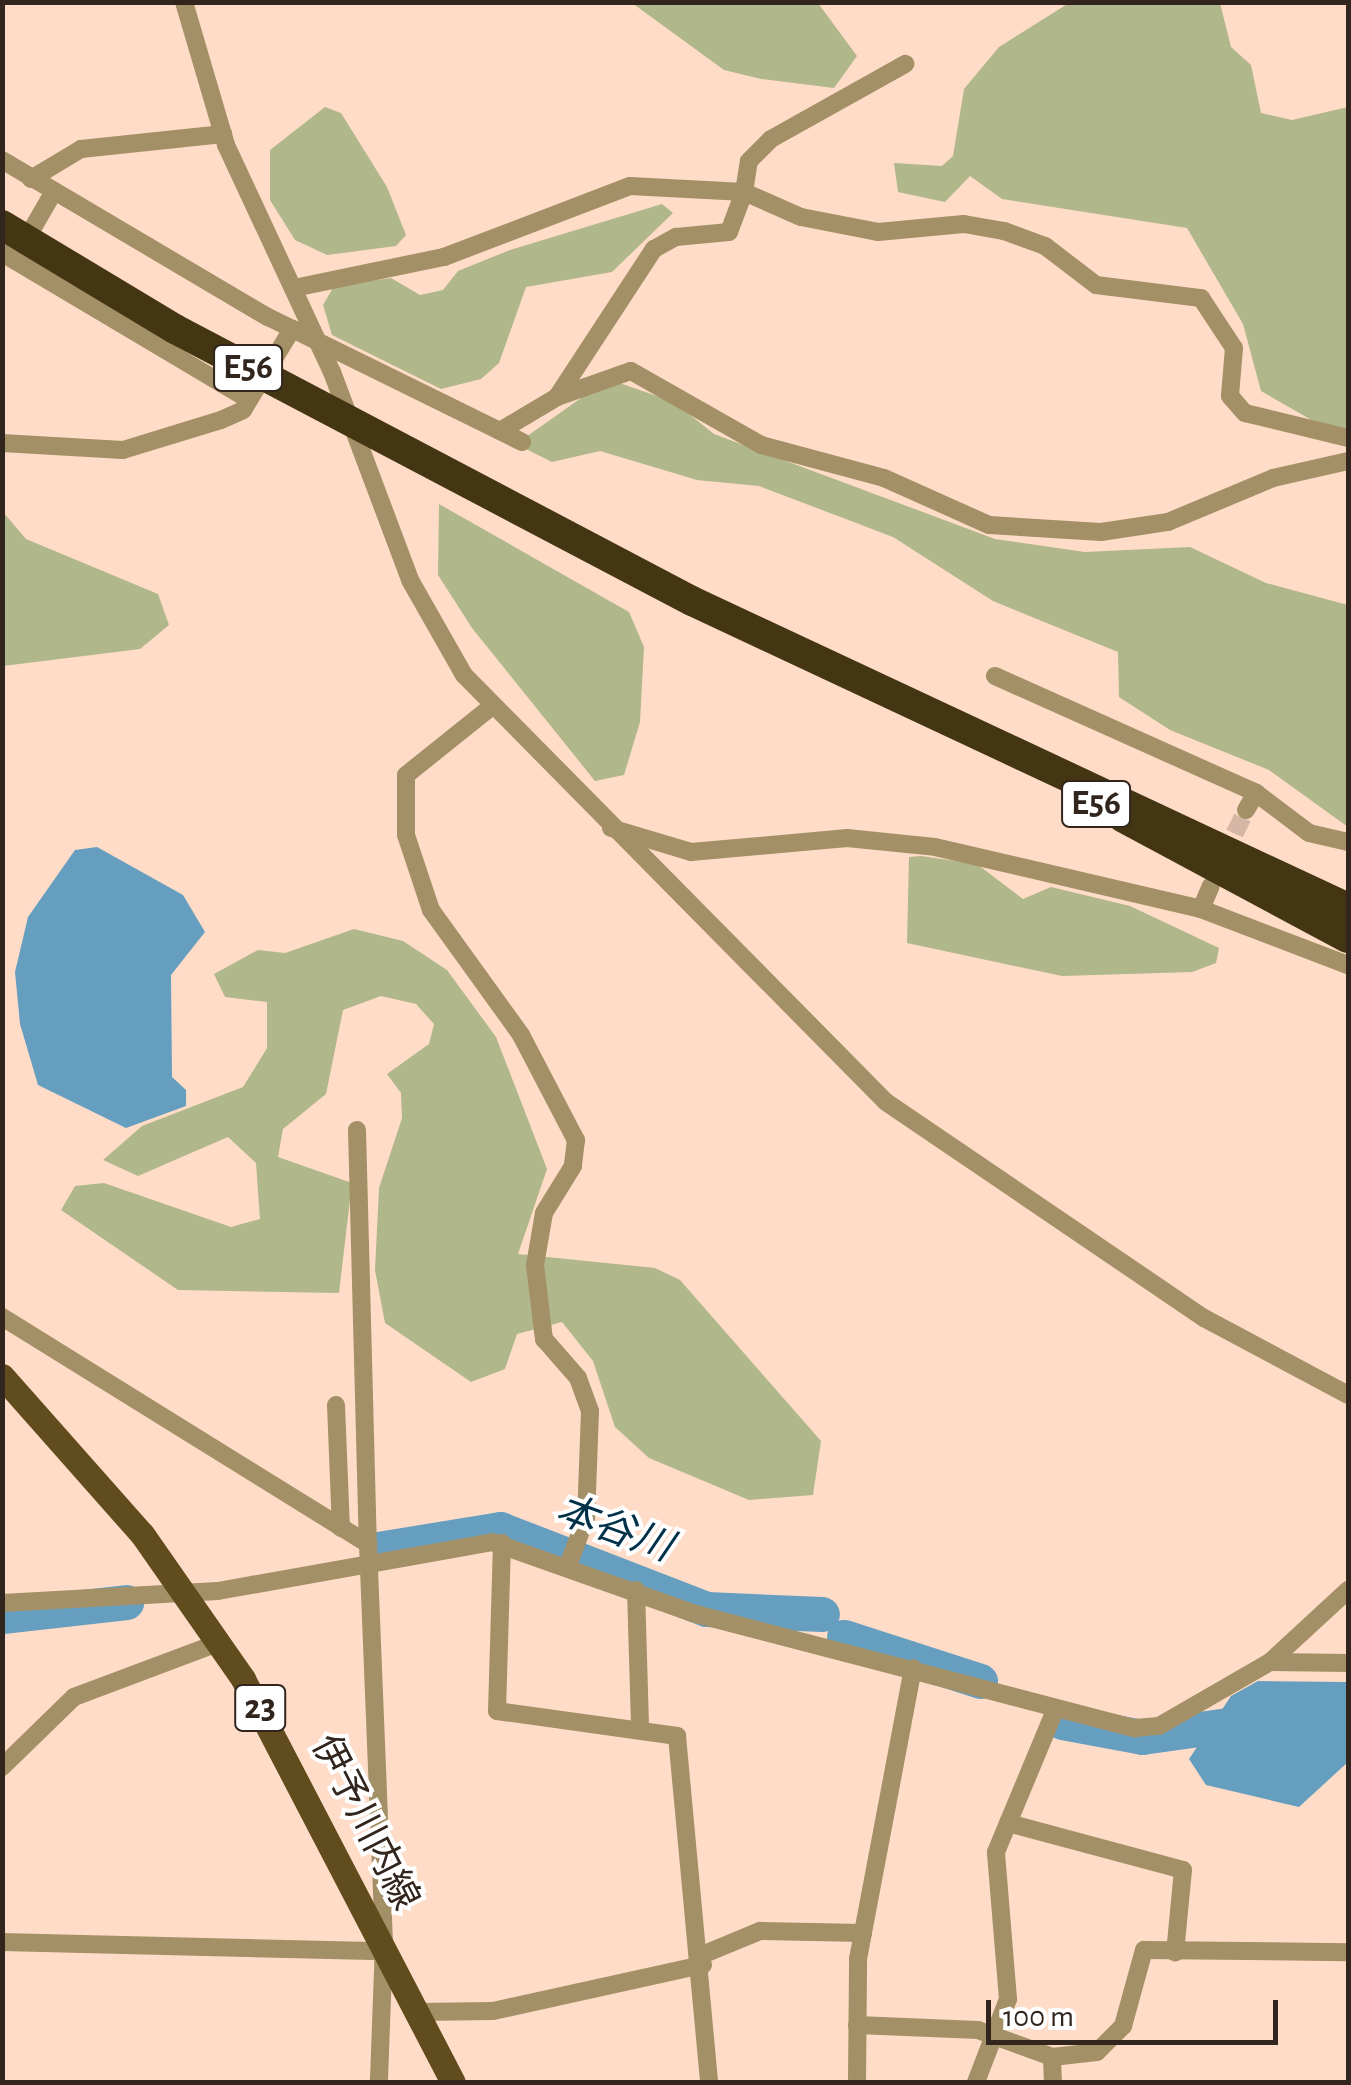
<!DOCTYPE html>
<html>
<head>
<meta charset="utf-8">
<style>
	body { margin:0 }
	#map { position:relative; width:1351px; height:2085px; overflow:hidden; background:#ffdcc7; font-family:"Alegreya Sans","Noto Sans JP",sans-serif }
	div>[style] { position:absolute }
	.green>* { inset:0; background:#b0b78a }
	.water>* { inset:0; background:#659ebf }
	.river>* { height:35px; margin:-17.5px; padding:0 17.5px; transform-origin:17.5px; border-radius:17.5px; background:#659ebf }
	.minor-tunnel>* { height:18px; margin-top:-9px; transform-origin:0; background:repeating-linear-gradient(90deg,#d6b7a5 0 18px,transparent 0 27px) }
	.minor>* { height:18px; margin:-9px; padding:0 9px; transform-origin:9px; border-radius:9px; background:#a39066 }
	.primary>* { height:25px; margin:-12.5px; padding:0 12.5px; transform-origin:12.5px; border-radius:12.5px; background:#604c1c }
	.motorway>* { height:30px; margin:-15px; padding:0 15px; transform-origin:15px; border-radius:15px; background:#453613 }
	span { translate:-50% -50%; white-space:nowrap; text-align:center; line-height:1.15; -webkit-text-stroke:8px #fff; paint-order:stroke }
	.shield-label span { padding:2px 8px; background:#fff; border:2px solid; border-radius:8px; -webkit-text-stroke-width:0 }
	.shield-label { font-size:35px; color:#31251d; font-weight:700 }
	.street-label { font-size:38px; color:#31251d }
	.water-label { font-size:40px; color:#003148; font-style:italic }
	.frame { position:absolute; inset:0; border:5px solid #31251d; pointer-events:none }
	.scale { position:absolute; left:986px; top:2000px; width:292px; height:45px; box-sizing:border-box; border:5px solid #31251d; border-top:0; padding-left:12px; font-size:30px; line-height:35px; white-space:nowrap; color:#31251d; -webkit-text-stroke:8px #fff; paint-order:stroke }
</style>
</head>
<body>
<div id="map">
	<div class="green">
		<div style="clip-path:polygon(632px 3px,818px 3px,857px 56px,834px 88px,761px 79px,724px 70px)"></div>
		<div style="clip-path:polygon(1069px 3px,1220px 3px,1231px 47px,1251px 65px,1261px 113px,1292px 120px,1348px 107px,1348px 441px,1261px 391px,1243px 324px,1187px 228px,1002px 199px,970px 176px,945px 202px,898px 192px,894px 163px,942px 166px,953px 156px,964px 89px,999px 47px)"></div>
		<div style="clip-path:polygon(325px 107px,341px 113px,387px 187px,406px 235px,396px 246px,327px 255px,295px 240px,270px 200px,270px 150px)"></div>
		<div style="clip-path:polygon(662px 204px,673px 213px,612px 272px,526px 287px,499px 363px,481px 379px,441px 389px,332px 335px,323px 305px,334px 286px,391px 278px,420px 295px,443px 290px,458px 271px,510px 250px)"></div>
		<div style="clip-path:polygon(608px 379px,674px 402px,714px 434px,995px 539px,1085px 552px,1190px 547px,1266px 583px,1348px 605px,1348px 827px,1269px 770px,1170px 730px,1119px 697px,1118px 652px,993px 601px,893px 537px,759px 486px,697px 480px,600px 451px,552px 462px,516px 444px)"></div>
		<div style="clip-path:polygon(439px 504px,629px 612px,644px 647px,640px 722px,624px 775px,595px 781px,472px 628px,438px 575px)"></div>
		<div style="clip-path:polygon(3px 512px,26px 539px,158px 594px,169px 625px,140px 649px,3px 666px)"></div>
		<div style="clip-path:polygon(921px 856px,977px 864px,1023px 899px,1051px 887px,1130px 906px,1219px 948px,1216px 963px,1192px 972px,1062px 976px,907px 943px,909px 857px)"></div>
		<div style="clip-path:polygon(354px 929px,403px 941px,447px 970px,496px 1037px,547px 1169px,518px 1254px,655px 1268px,680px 1280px,821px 1441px,813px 1495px,749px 1500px,649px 1458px,615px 1427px,593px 1361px,562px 1322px,517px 1334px,505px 1369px,471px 1382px,385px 1323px,375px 1270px,379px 1188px,402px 1118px,401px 1093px,387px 1074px,429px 1044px,434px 1024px,416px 1004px,381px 996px,343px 1010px,326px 1094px,283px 1129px,278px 1157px,352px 1183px,339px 1293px,178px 1290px,61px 1210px,75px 1186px,104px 1183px,231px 1227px,260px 1219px,256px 1163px,228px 1137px,138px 1176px,103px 1160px,142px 1126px,243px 1087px,267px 1048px,267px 1002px,225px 997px,214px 974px,258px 950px,285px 953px)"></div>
	</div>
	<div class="water">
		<div style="clip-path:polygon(97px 847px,183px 895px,205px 932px,171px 975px,172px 1077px,186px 1090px,186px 1106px,126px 1128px,38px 1085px,20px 1024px,15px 972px,28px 917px,75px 850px)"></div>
		<div style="clip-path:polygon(1258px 1681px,1348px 1682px,1348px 1762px,1299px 1807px,1206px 1785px,1189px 1759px,1231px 1696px)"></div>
	</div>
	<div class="river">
		<div style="left:378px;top:1549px;width:124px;rotate:-9.3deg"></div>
		<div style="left:500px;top:1529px;width:221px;rotate:21.2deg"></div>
		<div style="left:706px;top:1609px;width:116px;rotate:2.5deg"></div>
		<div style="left:2px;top:1616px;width:125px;rotate:-6.4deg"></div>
		<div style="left:844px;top:1637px;width:143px;rotate:17.9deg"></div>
		<div style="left:1062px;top:1722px;width:81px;rotate:10.6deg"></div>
		<div style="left:1142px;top:1737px;width:108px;rotate:-8deg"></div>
	</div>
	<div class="minor-tunnel">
		<div style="left:1223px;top:858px;width:53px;rotate:-64.4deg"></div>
	</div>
	<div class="minor">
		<div style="left:184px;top:2px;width:149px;rotate:73.6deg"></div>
		<div style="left:226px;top:145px;width:251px;rotate:65deg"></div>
		<div style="left:332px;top:372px;width:222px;rotate:69.4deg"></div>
		<div style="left:410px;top:580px;width:109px;rotate:60.4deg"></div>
		<div style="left:464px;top:675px;width:600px;rotate:45.34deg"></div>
		<div style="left:886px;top:1102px;width:384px;rotate:34.2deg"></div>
		<div style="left:1204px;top:1318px;width:163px;rotate:28.1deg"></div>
		<div style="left:2px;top:160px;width:309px;rotate:30.6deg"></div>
		<div style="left:268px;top:317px;width:283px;rotate:26.2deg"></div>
		<div style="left:31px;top:179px;width:58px;rotate:-31deg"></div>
		<div style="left:81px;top:149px;width:143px;rotate:-6deg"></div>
		<div style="left:23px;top:245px;width:60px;rotate:-60deg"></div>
		<div style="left:2px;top:253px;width:284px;rotate:30.7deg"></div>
		<div style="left:294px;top:288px;width:153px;rotate:-11.7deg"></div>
		<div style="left:444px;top:257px;width:199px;rotate:-20.9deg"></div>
		<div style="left:630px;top:186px;width:114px;rotate:3deg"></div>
		<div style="left:744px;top:192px;width:31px;rotate:-81deg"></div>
		<div style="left:749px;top:161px;width:31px;rotate:-45deg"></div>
		<div style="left:771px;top:139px;width:154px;rotate:-29.2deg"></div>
		<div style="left:557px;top:397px;width:177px;rotate:-56.8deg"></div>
		<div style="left:654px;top:249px;width:25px;rotate:-29deg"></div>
		<div style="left:676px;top:237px;width:53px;rotate:-5.4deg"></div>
		<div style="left:729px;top:232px;width:43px;rotate:-69.4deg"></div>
		<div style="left:744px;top:192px;width:62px;rotate:23.7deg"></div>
		<div style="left:801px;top:217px;width:78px;rotate:11deg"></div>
		<div style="left:878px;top:232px;width:86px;rotate:-5.3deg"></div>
		<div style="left:964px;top:224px;width:41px;rotate:9.9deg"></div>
		<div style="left:1004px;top:231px;width:44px;rotate:20.1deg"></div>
		<div style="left:1045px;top:246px;width:64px;rotate:37.4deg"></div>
		<div style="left:1096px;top:285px;width:106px;rotate:7.1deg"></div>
		<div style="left:1201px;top:298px;width:60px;rotate:56.6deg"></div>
		<div style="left:1234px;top:348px;width:48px;rotate:94.8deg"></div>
		<div style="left:1230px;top:396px;width:23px;rotate:49deg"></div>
		<div style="left:1245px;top:413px;width:106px;rotate:13.6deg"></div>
		<div style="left:500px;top:431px;width:66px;rotate:-30.8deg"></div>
		<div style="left:557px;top:397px;width:78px;rotate:-19.4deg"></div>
		<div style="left:631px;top:371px;width:150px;rotate:29.6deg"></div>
		<div style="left:761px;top:445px;width:127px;rotate:15deg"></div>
		<div style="left:884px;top:478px;width:115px;rotate:24.1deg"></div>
		<div style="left:989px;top:525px;width:112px;rotate:3.6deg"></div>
		<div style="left:1101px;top:532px;width:68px;rotate:-8.5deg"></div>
		<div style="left:1168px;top:522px;width:114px;rotate:-22.7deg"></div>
		<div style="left:1273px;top:478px;width:77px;rotate:-12.8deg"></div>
		<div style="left:2px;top:443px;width:121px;rotate:3.3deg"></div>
		<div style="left:123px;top:450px;width:102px;rotate:-17deg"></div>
		<div style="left:221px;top:420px;width:24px;rotate:-24deg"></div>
		<div style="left:243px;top:410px;width:95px;rotate:-58.8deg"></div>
		<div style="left:995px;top:676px;width:286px;rotate:24.1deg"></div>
		<div style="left:491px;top:707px;width:109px;rotate:141.3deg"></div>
		<div style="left:406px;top:775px;width:60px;rotate:90deg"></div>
		<div style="left:406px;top:835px;width:79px;rotate:71.6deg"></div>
		<div style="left:431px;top:910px;width:154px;rotate:54.2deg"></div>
		<div style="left:521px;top:1035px;width:119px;rotate:62.4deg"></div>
		<div style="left:576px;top:1140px;width:26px;rotate:97deg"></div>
		<div style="left:573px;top:1166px;width:55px;rotate:121.7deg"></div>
		<div style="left:544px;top:1213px;width:53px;rotate:99.8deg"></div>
		<div style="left:535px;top:1265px;width:75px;rotate:83.1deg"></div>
		<div style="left:544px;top:1339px;width:52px;rotate:48.9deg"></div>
		<div style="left:578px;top:1378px;width:35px;rotate:70deg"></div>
		<div style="left:590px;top:1411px;width:107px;rotate:92.1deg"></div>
		<div style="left:586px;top:1518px;width:53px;rotate:110.8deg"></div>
		<div style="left:1246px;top:810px;width:20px;rotate:-60deg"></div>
		<div style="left:1256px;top:793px;width:66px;rotate:37deg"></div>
		<div style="left:1309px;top:833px;width:40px;rotate:13deg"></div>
		<div style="left:611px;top:828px;width:84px;rotate:16.7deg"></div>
		<div style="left:691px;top:852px;width:157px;rotate:-5.1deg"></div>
		<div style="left:847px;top:838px;width:88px;rotate:5.8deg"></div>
		<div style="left:935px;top:847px;width:273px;rotate:13.1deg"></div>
		<div style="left:1201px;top:909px;width:157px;rotate:20.9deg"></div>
		<div style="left:1201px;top:909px;width:25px;rotate:-67deg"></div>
		<div style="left:357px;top:1130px;width:414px;rotate:88.5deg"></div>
		<div style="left:2px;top:1317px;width:431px;rotate:31.8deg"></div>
		<div style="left:368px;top:1544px;width:399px;rotate:87.7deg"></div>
		<div style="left:384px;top:1943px;width:139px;rotate:92.1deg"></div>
		<div style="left:336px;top:1405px;width:123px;rotate:87.7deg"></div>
		<div style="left:502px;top:1543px;width:168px;rotate:91.7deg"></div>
		<div style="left:497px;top:1711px;width:182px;rotate:7.9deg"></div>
		<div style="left:677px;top:1736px;width:347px;rotate:84.7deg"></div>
		<div style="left:636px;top:1590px;width:137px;rotate:88.3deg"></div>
		<div style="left:2px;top:1603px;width:216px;rotate:-3.2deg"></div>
		<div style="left:218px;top:1591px;width:278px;rotate:-10.1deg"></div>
		<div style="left:492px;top:1542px;width:212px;rotate:19.5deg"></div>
		<div style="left:692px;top:1613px;width:458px;rotate:14.6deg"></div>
		<div style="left:1135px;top:1728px;width:24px;rotate:-5deg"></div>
		<div style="left:1159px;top:1726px;width:128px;rotate:-30deg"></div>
		<div style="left:1270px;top:1662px;width:106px;rotate:-42.7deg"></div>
		<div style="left:1270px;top:1662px;width:78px;rotate:0.7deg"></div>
		<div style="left:2px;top:1767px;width:100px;rotate:-44.2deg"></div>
		<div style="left:74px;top:1697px;width:154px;rotate:-20.6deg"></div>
		<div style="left:1008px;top:1823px;width:181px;rotate:15deg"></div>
		<div style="left:1183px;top:1870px;width:83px;rotate:95.5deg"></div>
		<div style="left:2px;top:1942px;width:370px;rotate:1.4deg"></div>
		<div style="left:372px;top:1951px;width:14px;rotate:-34deg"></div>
		<div style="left:702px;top:1955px;width:63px;rotate:-22.5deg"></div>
		<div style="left:760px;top:1931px;width:103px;rotate:1.1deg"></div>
		<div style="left:417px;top:2012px;width:76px;rotate:-0.8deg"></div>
		<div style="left:493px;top:2011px;width:215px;rotate:-12.4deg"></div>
		<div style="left:857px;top:2025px;width:121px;rotate:2.4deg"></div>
		<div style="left:978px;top:2030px;width:79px;rotate:20deg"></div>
		<div style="left:1052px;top:2057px;width:45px;rotate:-6.3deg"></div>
		<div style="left:1097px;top:2052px;width:37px;rotate:-45deg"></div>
		<div style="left:1123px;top:2026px;width:79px;rotate:-74.6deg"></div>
		<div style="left:1144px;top:1950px;width:204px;rotate:0.6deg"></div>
		<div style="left:1052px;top:2057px;width:25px;rotate:88deg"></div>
		<div style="left:857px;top:2082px;width:123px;rotate:-89.5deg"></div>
		<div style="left:858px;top:1959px;width:296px;rotate:-79.3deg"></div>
		<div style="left:976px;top:2082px;width:89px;rotate:-68.9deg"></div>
		<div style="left:1008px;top:1999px;width:147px;rotate:-94.7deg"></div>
		<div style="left:996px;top:1852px;width:151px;rotate:-67.4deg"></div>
	</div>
	<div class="primary">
		<div style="left:2px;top:1376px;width:211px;rotate:48.5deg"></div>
		<div style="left:142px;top:1534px;width:177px;rotate:55.1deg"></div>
		<div style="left:243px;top:1679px;width:454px;rotate:62.5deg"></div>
	</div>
	<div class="motorway">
		<div style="left:2px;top:225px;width:202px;rotate:31deg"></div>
		<div style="left:175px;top:329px;width:584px;rotate:27.75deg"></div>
		<div style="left:692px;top:601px;width:724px;rotate:25.08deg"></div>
		<div style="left:1122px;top:817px;width:256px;rotate:28.2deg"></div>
	</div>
	<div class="shield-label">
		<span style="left:248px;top:368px">E56</span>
		<span style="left:1096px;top:804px">E56</span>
		<span style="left:260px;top:1708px">23</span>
	</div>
	<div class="street-label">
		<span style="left:364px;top:1823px;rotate:63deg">伊予川内線</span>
	</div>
	<div class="water-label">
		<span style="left:614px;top:1529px;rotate:20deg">本谷川</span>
	</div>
	<div class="frame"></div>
	<div class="scale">100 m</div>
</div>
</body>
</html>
